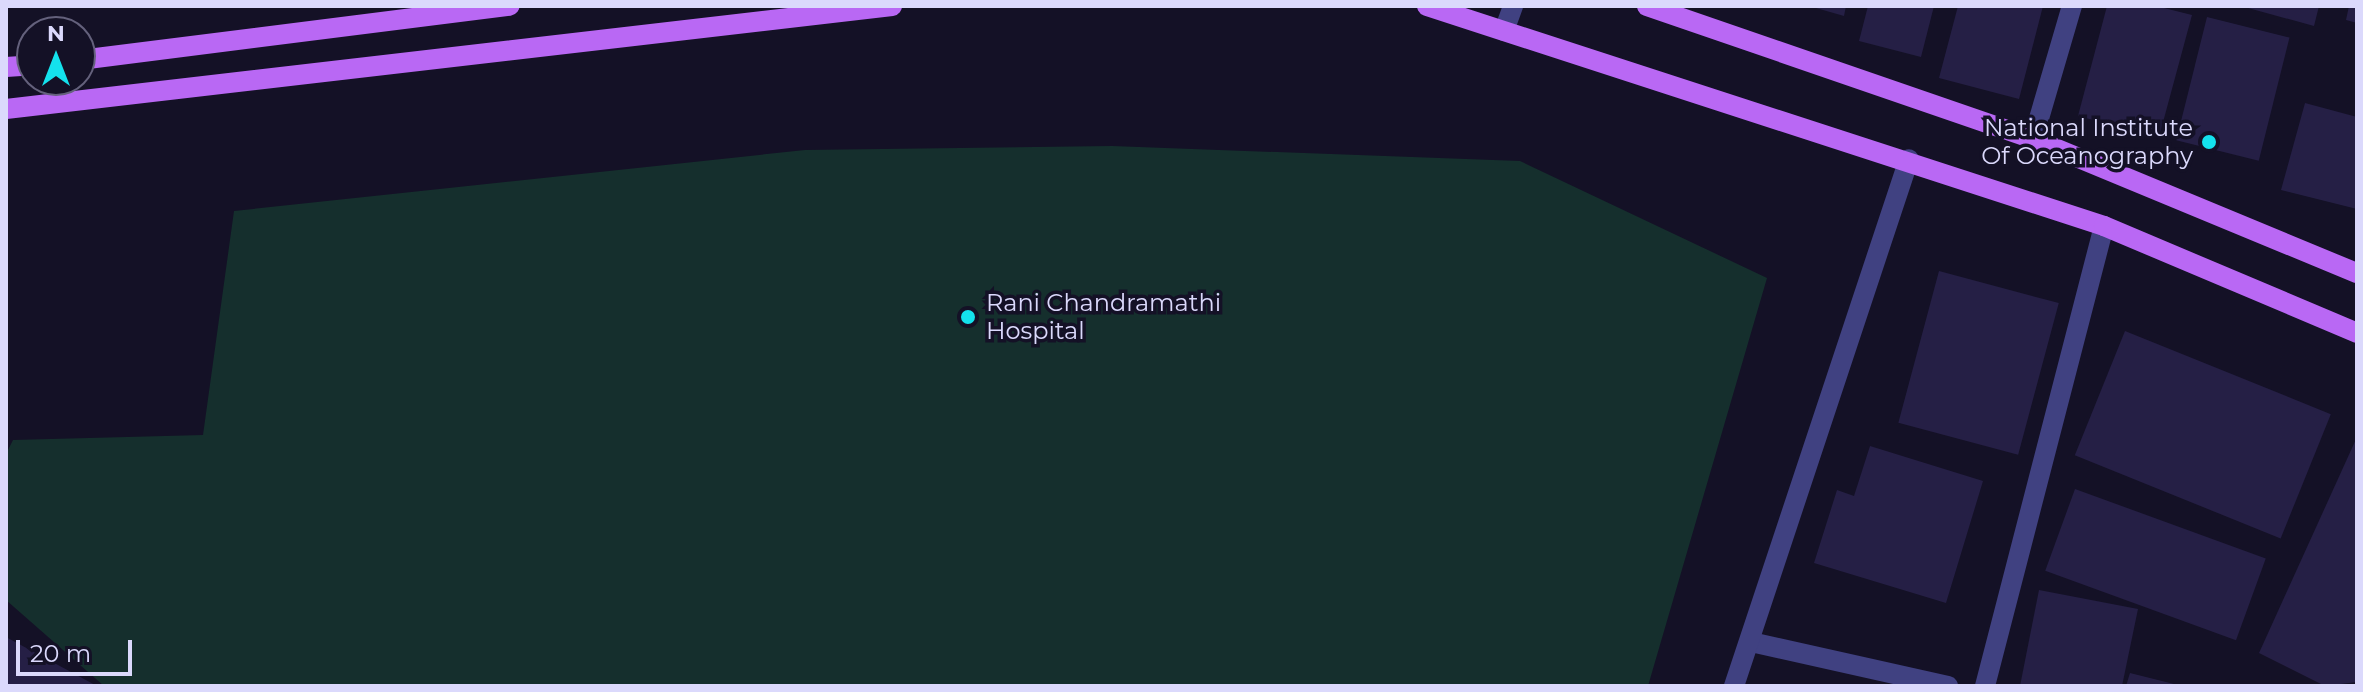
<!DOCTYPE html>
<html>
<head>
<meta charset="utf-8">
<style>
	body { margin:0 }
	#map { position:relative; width:2363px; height:692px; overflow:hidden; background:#141126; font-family:Montserrat,sans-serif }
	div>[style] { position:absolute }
	.green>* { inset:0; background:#152f2d }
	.building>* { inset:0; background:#251f45; transform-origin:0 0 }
	.minor>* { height:20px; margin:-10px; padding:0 10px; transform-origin:10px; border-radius:10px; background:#404181 }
	.tertiary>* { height:20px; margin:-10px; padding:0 10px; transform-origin:10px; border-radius:10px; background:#404181 }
	.primary>* { height:20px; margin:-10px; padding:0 10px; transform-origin:10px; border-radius:10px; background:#b968f4 }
	.dots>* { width:22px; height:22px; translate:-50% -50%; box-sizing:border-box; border:4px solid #141126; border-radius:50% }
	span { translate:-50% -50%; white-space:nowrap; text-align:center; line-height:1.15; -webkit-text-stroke:7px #141126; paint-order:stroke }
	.poi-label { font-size:24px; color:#dbd9fc }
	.right { translate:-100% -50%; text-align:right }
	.left { translate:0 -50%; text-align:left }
	.frame { position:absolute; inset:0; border:8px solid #dbd9fc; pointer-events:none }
	.north { position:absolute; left:16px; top:16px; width:80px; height:80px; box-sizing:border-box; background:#141126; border:2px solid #64617c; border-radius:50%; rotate:0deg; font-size:22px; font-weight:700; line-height:32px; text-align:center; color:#dbd9fc }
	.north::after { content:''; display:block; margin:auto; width:28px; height:36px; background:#14e2ed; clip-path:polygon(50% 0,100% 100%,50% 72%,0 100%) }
	.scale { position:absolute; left:16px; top:640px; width:116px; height:36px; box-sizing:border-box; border:4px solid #dbd9fc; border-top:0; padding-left:10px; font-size:24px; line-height:28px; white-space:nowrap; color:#dbd9fc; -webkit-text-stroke:6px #141126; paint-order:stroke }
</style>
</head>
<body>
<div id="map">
	<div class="green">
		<div style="clip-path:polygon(1112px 146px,1520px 161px,1767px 278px,1648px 686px,104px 686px,6px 600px,6px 454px,13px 440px,203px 435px,234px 211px,805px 150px)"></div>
	</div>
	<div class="building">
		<div style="clip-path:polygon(1809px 6px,1846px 6px,1844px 16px)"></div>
		<div style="clip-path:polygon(1868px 6px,1934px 6px,1921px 57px,1859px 41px)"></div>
		<div style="clip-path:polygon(1958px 6px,2043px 6px,2019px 99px,1939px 78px)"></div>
		<div style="clip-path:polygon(2107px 6px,2156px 6px,2192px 15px,2159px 137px,2078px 116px)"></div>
		<div style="clip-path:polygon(2241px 6px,2319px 6px,2314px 26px)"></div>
		<div style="clip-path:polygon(2349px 6px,2357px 6px,2357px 23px,2346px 20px)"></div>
		<div style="left:2207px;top:17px;width:85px;height:127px;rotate:14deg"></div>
		<div style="clip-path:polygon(2305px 103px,2357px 117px,2357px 209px,2281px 190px)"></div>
		<div style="left:1939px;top:271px;width:124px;height:157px;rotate:15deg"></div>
		<div style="left:2125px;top:331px;width:222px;height:134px;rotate:22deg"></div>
		<div style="clip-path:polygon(2357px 437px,2357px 682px,2325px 686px,2259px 653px)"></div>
		<div style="clip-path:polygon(1870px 446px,1983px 481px,1946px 603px,1814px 563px,1837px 490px,1854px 496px)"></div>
		<div style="left:2075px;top:489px;width:203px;height:87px;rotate:20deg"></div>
		<div style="clip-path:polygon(2039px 590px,2138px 609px,2122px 686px,2020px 686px)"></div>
		<div style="clip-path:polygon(6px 637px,97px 686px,6px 686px)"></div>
		<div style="clip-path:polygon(2130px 673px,2178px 685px,2178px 686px,2126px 686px)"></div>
	</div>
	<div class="minor">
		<div style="left:2033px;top:139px;width:139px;rotate:-73.7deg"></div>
		<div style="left:1751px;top:642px;width:202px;rotate:12.6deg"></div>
	</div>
	<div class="tertiary">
		<div style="left:1504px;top:31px;width:27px;rotate:-70deg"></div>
		<div style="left:1734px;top:686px;width:555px;rotate:-71.63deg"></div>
		<div style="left:1985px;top:686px;width:475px;rotate:-75.5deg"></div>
	</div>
	<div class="primary">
		<div style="left:1427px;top:6px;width:712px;rotate:18deg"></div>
		<div style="left:2104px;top:226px;width:275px;rotate:22.9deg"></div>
		<div style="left:1647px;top:6px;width:408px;rotate:19deg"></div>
		<div style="left:2033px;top:139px;width:351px;rotate:22.5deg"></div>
		<div style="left:80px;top:60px;width:433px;rotate:-7.2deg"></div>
		<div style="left:6px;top:67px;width:26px;rotate:-4deg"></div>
		<div style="left:6px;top:109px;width:892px;rotate:-6.63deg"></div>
	</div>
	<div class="dots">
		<div style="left:2209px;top:142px;background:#14e2ed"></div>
		<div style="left:968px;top:317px;background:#14e2ed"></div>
	</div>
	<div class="poi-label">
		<span class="right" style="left:2193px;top:142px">National Institute<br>Of Oceanography</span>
		<span class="left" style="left:986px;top:317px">Rani Chandramathi<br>Hospital</span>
	</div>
	<div class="frame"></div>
	<div class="north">N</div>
	<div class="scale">20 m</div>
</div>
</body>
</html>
